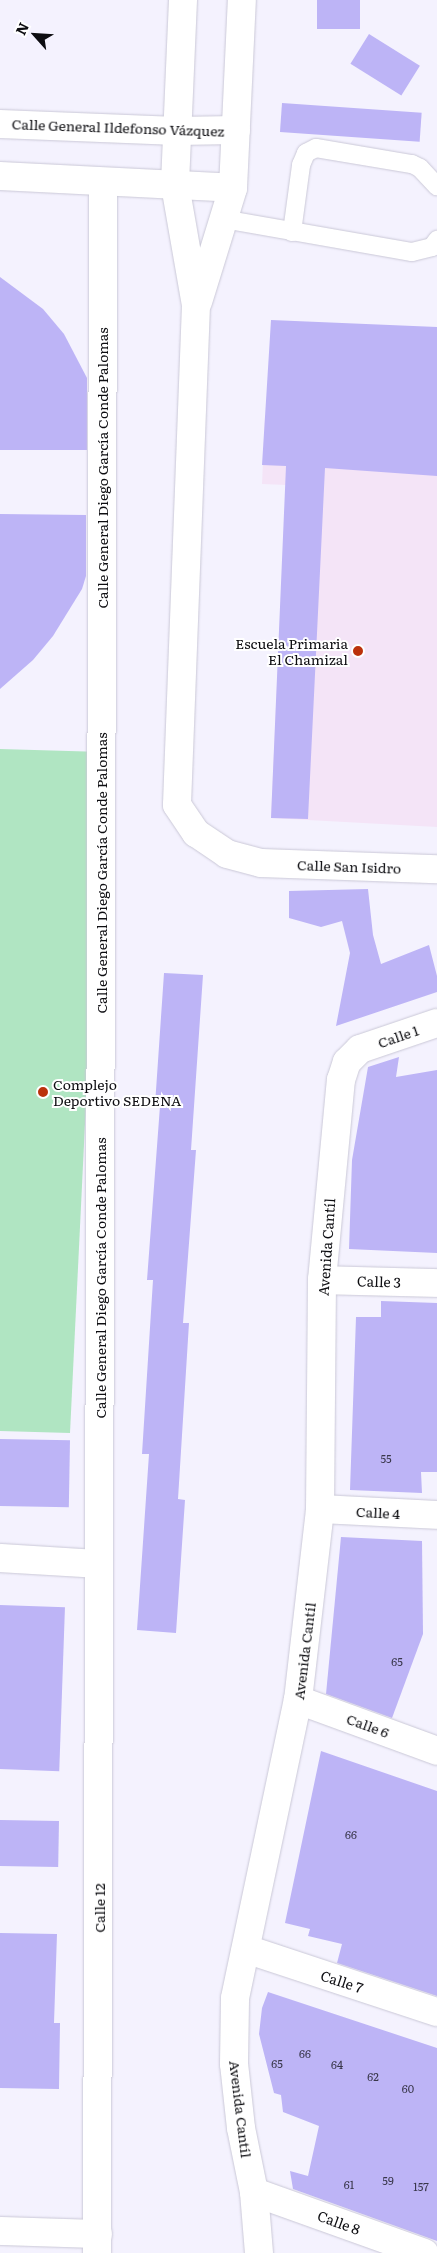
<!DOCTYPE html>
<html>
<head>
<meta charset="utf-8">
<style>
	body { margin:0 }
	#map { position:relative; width:437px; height:2253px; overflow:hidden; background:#f4f2fe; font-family:Literata,serif }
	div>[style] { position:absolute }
	.education>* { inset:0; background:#f4e4f7 }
	.green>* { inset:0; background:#b0e5c2 }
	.building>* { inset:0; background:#bdb4f6; transform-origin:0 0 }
	.roads { filter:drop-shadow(0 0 1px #cac8d7) drop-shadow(0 0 1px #cac8d7) }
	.lane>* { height:18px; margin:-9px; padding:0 9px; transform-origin:9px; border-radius:9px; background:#fff }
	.street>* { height:28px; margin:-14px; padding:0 14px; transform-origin:14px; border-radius:14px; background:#fff }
	.dots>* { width:14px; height:14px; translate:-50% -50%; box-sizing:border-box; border:2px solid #fff; border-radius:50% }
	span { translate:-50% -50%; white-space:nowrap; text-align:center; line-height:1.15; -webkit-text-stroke:4px #fff; paint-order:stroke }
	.number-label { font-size:11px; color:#39374a }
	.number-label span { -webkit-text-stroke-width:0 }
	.street-label { font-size:14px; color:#0d0d11 }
	.poi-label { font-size:14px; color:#0d0d11 }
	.right { translate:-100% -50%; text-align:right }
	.left { translate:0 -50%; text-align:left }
	.north { position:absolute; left:10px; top:10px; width:50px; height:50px; -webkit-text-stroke:4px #fff; paint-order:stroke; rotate:296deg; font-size:14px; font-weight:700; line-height:20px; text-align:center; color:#0d0d11 }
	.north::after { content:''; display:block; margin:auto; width:18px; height:22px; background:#0d0d11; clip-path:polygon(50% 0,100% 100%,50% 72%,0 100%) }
</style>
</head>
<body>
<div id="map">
	<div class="education">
		<div style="clip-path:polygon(265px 417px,437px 428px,437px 827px,271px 818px,286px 485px,262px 484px)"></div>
	</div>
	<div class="green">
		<div style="clip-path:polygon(0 749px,103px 752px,70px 1433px,0 1431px)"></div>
	</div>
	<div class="building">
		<div style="left:317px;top:0;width:43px;height:29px"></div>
		<div style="left:369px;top:34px;width:60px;height:35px;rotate:32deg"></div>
		<div style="left:282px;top:103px;width:140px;height:29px;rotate:4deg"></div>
		<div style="clip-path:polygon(0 277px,43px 309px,64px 334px,87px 378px,87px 450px,0 450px)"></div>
		<div style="clip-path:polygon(271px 320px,437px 327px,437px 476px,325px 468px,308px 819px,271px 818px,286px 466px,262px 465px)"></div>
		<div style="clip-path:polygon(0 514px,86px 515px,86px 576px,82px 589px,53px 636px,33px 660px,0 689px)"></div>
		<div style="clip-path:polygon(368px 889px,373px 935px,381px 964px,429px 945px,437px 976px,437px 992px,336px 1026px,350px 953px,342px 921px,321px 927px,289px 918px,289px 891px)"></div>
		<div style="clip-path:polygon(164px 973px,203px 975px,191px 1150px,196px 1150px,183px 1323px,189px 1323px,178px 1499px,185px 1500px,176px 1633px,137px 1630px,149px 1454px,142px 1454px,153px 1280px,147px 1280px,160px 1106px,155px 1105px)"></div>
		<div style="clip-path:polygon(399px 1057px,396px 1077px,437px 1070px,437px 1253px,349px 1249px,352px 1160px,368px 1067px)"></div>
		<div style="clip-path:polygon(381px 1301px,437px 1303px,437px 1472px,421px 1472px,422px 1493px,350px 1490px,356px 1317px,381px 1317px)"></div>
		<div style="left:0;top:1439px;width:70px;height:67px;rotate:1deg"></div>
		<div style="clip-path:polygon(341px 1537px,422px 1541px,423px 1634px,392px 1718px,326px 1694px)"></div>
		<div style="left:0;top:1605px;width:65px;height:164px;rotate:2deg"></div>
		<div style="clip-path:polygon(321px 1751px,437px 1791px,437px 1996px,337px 1963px,342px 1944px,308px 1936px,310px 1929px,285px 1923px)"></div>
		<div style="left:0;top:1820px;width:59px;height:46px;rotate:1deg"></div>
		<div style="clip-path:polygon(0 1933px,57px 1934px,54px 2023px,60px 2023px,59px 2089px,0 2088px)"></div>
		<div style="clip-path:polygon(268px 1992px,437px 2048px,437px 2241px,293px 2189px,290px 2171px,308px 2176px,319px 2126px,283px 2112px,281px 2095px,274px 2093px,259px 2034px,262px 2008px)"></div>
	</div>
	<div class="roads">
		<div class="lane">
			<div style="left:223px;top:219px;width:192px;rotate:9.9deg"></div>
			<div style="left:412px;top:252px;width:21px;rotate:-14deg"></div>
			<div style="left:432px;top:247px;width:9px;rotate:-54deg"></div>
			<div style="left:292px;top:232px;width:68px;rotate:-82.3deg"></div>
			<div style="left:301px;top:165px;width:13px;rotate:-67deg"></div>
			<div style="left:306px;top:153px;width:11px;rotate:-27deg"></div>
			<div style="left:316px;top:148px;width:97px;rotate:9.5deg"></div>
			<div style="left:412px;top:164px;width:9px;rotate:27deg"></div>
			<div style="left:420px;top:168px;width:25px;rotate:47deg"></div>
		</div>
		<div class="street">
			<div style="left:183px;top:0;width:185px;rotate:92.5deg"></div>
			<div style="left:175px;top:185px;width:122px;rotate:80.1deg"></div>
			<div style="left:196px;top:305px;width:500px;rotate:92.18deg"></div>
			<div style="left:177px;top:805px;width:34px;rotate:56deg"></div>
			<div style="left:196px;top:833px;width:37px;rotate:34deg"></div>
			<div style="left:227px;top:854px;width:35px;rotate:15deg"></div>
			<div style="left:261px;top:863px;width:176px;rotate:2deg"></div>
			<div style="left:0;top:124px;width:177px;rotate:2.3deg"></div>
			<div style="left:177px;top:131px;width:59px;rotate:-1deg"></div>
			<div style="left:0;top:176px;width:233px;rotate:2.9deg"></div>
			<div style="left:198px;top:302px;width:119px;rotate:-72.9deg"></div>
			<div style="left:233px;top:188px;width:188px;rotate:-87.3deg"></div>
			<div style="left:322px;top:1280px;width:115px;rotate:1.5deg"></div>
			<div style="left:320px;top:1509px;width:117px;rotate:2.9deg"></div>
			<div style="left:0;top:1558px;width:99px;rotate:3.5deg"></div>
			<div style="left:298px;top:1700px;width:148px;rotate:20.1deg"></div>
			<div style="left:246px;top:1949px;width:201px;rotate:18.3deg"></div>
			<div style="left:254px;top:2192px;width:181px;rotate:19.7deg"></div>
			<div style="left:0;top:2231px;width:98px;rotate:1.8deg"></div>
			<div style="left:97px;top:2253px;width:2071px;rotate:-89.83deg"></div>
			<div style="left:259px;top:2253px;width:61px;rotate:-94.7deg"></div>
			<div style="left:254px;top:2192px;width:65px;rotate:-101.5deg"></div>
			<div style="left:241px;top:2128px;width:64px;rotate:-96.2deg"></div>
			<div style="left:234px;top:2064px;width:66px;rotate:-89.1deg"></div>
			<div style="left:235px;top:1998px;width:305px;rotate:-78.1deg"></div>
			<div style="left:298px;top:1700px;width:192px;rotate:-83.4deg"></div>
			<div style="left:320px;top:1509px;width:229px;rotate:-89.5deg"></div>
			<div style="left:322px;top:1280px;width:201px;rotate:-84.6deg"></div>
			<div style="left:341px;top:1080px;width:19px;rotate:-72deg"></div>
			<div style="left:347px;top:1062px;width:18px;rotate:-45deg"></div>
			<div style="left:360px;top:1049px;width:81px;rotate:-18.7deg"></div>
		</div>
	</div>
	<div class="dots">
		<div style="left:358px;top:651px;background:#bb310c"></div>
		<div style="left:43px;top:1092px;background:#bb310c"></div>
	</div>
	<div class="number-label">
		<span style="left:386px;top:1458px">55</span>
		<span style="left:397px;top:1661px">65</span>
		<span style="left:351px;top:1834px">66</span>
		<span style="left:305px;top:2053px">66</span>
		<span style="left:277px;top:2063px">65</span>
		<span style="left:337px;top:2064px">64</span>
		<span style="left:373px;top:2076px">62</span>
		<span style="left:408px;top:2088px">60</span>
		<span style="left:388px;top:2180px">59</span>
		<span style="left:349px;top:2184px">61</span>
		<span style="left:421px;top:2186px">157</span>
	</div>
	<div class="street-label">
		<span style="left:118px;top:127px;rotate:2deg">Calle General Ildefonso Vázquez</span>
		<span style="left:102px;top:468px;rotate:-90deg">Calle General Diego García Conde Palomas</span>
		<span style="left:349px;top:866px;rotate:2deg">Calle San Isidro</span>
		<span style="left:101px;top:873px;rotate:-90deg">Calle General Diego García Conde Palomas</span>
		<span style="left:398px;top:1036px;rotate:-19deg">Calle 1</span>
		<span style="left:326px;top:1247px;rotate:-86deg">Avenida Cantíl</span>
		<span style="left:100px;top:1278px;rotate:-90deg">Calle General Diego García Conde Palomas</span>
		<span style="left:379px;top:1281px;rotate:2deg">Calle 3</span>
		<span style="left:378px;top:1512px;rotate:3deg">Calle 4</span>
		<span style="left:304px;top:1651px;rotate:-83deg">Avenida Cantíl</span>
		<span style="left:368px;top:1725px;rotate:20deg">Calle 6</span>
		<span style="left:99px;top:1908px;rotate:-90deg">Calle 12</span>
		<span style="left:342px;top:1981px;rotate:18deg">Calle 7</span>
		<span style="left:241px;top:2109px;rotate:83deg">Avenida Cantíl</span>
		<span style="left:339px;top:2222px;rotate:20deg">Calle 8</span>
	</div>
	<div class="poi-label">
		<span class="right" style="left:348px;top:651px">Escuela Primaria<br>El Chamizal</span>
		<span class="left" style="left:53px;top:1092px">Complejo<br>Deportivo SEDENA</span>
	</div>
	<div class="north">N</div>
</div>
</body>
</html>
